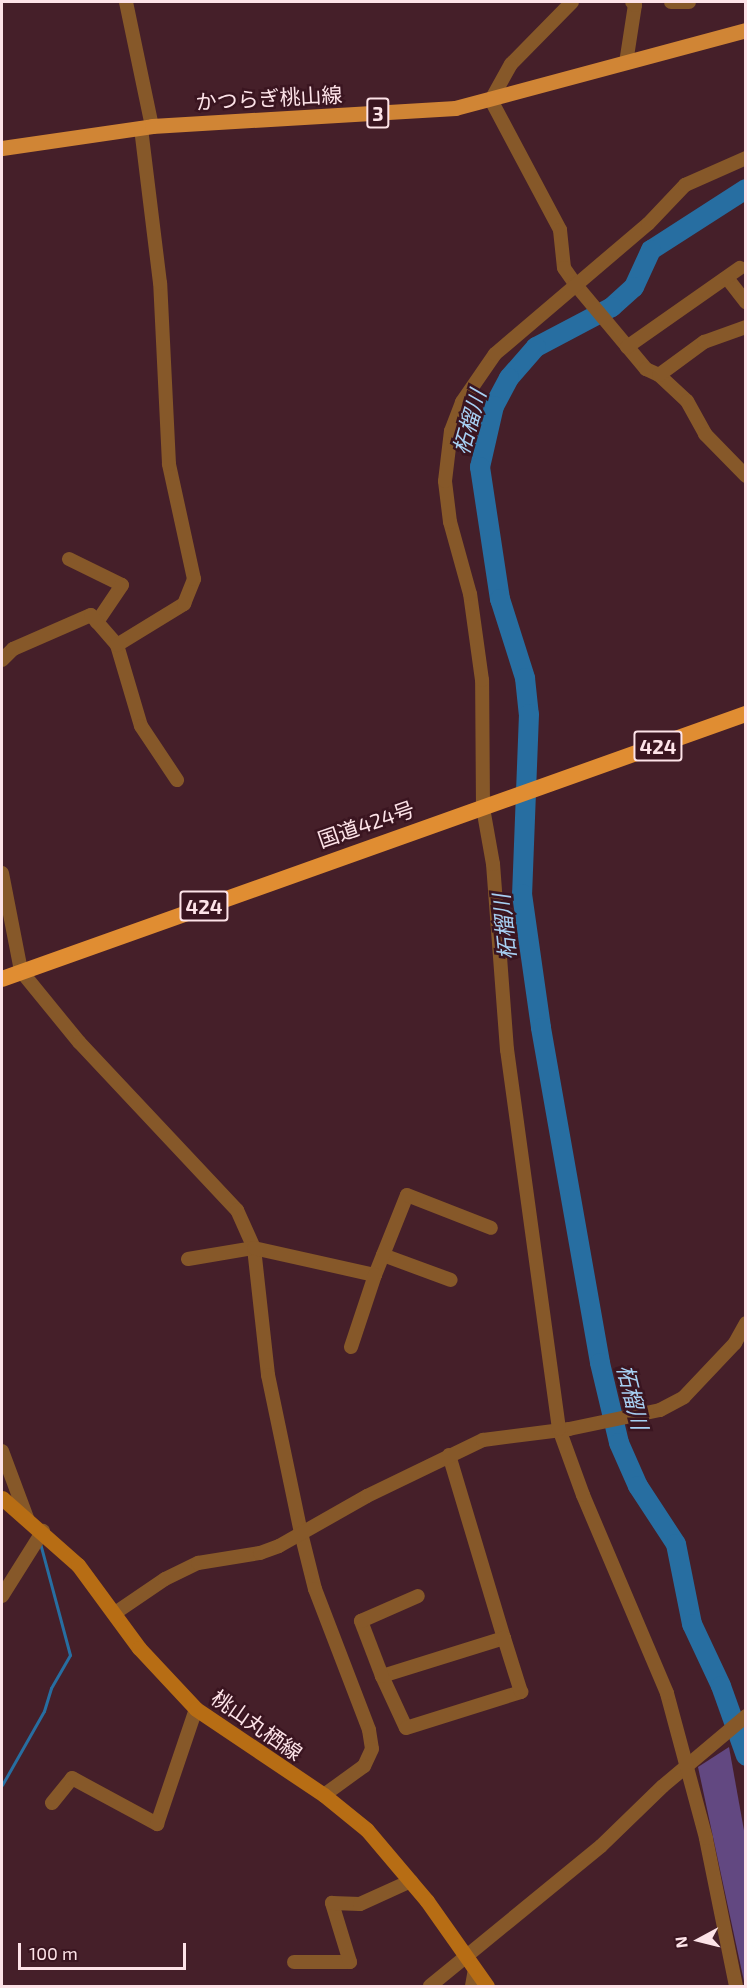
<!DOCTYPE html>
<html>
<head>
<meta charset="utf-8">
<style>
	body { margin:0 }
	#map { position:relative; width:747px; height:1988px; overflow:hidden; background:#451f29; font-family:"Exo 2","Noto Sans JP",sans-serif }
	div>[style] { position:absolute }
	.green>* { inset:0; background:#624881 }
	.stream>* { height:3px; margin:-1.5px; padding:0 1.5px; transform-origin:1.5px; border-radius:1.5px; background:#276ea1 }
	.river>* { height:20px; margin:-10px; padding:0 10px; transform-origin:10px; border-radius:10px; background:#276ea1 }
	.minor>* { height:14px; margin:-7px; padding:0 7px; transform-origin:7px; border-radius:7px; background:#865829 }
	.secondary>* { height:15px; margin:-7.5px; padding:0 7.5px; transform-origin:7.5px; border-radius:7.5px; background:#b76d14 }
	.primary>* { height:15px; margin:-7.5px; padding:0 7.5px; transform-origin:7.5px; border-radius:7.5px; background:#d08535 }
	.trunk>* { height:16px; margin:-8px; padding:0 8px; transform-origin:8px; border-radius:8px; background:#e08d32 }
	span { translate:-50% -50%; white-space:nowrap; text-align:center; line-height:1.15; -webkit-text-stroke:5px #3a1520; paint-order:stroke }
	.shield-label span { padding:2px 4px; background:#3a1520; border:2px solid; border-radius:4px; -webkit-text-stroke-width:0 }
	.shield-label { font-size:20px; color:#fde3e8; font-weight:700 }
	.street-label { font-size:21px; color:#fde3e8 }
	.water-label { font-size:22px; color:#a7d0f3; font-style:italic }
	.frame { position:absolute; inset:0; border:3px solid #fde3e8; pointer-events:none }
	.north { position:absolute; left:669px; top:1910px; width:60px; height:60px; -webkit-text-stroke:4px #3a1520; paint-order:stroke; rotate:263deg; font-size:16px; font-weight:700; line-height:24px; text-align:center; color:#fde3e8 }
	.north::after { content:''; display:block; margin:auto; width:21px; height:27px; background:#fde3e8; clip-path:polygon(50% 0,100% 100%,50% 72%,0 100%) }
	.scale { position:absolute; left:18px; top:1943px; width:168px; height:27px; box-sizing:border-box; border:3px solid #fde3e8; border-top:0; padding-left:8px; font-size:18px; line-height:21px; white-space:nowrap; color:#fde3e8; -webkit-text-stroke:4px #3a1520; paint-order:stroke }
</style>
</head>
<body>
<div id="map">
	<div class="green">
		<div style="clip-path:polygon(729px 1747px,745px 1836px,745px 1986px,698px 1767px)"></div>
	</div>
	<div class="stream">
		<div style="left:2px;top:1785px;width:85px;rotate:-60.4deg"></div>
		<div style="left:44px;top:1711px;width:24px;rotate:-73deg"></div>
		<div style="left:51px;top:1688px;width:38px;rotate:-60deg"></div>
		<div style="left:70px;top:1655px;width:116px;rotate:-105deg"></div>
	</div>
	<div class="river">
		<div style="left:746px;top:189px;width:113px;rotate:147.3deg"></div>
		<div style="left:651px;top:250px;width:41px;rotate:114.7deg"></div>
		<div style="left:634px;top:287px;width:30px;rotate:138deg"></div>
		<div style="left:612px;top:307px;width:86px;rotate:152.2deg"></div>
		<div style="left:536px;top:347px;width:41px;rotate:131.1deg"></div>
		<div style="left:509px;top:378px;width:32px;rotate:118deg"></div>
		<div style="left:494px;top:406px;width:63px;rotate:102.9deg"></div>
		<div style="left:480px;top:467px;width:134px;rotate:81.4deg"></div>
		<div style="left:500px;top:599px;width:83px;rotate:72.4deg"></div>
		<div style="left:525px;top:678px;width:36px;rotate:84deg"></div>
		<div style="left:529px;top:714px;width:180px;rotate:92.2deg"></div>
		<div style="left:522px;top:894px;width:135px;rotate:81.9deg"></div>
		<div style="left:541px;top:1028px;width:340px;rotate:80deg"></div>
		<div style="left:600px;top:1363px;width:82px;rotate:76.6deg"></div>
		<div style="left:619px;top:1443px;width:47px;rotate:66.2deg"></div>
		<div style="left:638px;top:1486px;width:69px;rotate:56.8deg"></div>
		<div style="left:676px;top:1544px;width:82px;rotate:78.7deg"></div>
		<div style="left:692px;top:1624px;width:68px;rotate:64.9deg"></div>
		<div style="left:721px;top:1686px;width:74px;rotate:70.3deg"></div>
	</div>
	<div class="minor">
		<div style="left:126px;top:2px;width:127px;rotate:78.2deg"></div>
		<div style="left:572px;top:2px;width:87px;rotate:134.5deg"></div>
		<div style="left:511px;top:64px;width:41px;rotate:119.1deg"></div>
		<div style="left:491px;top:100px;width:147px;rotate:62deg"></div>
		<div style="left:560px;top:230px;width:38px;rotate:84deg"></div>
		<div style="left:564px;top:268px;width:19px;rotate:55deg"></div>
		<div style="left:575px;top:284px;width:111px;rotate:50.1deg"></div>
		<div style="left:646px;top:369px;width:14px;rotate:25deg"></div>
		<div style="left:659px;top:375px;width:38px;rotate:43deg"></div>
		<div style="left:687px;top:401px;width:38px;rotate:61deg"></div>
		<div style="left:705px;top:434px;width:59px;rotate:45.7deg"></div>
		<div style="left:671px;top:2px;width:18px"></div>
		<div style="left:626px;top:63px;width:59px;rotate:-81.2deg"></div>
		<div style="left:635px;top:5px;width:4px;rotate:-135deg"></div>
		<div style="left:727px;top:278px;width:31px;rotate:52deg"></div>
		<div style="left:627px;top:347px;width:138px;rotate:-35deg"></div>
		<div style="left:659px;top:375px;width:56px;rotate:-36.3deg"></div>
		<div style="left:704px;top:342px;width:45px;rotate:-19.7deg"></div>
		<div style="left:69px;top:559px;width:59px;rotate:26.1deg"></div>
		<div style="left:122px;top:585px;width:45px;rotate:124deg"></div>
		<div style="left:117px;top:645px;width:84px;rotate:73.5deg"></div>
		<div style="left:141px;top:726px;width:65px;rotate:56.3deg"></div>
		<div style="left:2px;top:660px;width:16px;rotate:-45deg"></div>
		<div style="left:13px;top:649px;width:85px;rotate:-23.6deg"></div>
		<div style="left:91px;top:615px;width:40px;rotate:49deg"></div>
		<div style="left:117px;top:645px;width:79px;rotate:-31.5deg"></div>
		<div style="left:184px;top:604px;width:27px;rotate:-68deg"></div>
		<div style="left:194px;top:579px;width:118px;rotate:-102.3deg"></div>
		<div style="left:169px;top:464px;width:181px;rotate:-92.8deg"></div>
		<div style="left:160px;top:283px;width:156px;rotate:-97deg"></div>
		<div style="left:2px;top:873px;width:100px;rotate:79deg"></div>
		<div style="left:21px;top:971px;width:92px;rotate:50.8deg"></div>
		<div style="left:79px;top:1042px;width:231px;rotate:46.8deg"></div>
		<div style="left:237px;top:1210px;width:42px;rotate:65.9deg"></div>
		<div style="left:254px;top:1248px;width:128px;rotate:83.7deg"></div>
		<div style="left:268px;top:1375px;width:161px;rotate:78.2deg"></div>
		<div style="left:301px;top:1533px;width:58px;rotate:76deg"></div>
		<div style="left:315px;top:1589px;width:151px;rotate:69deg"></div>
		<div style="left:369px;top:1730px;width:19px;rotate:81deg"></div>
		<div style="left:372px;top:1749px;width:19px;rotate:115deg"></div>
		<div style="left:364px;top:1766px;width:49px;rotate:144.1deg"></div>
		<div style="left:383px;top:1255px;width:72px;rotate:20.2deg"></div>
		<div style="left:188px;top:1259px;width:67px;rotate:-9.5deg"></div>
		<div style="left:254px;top:1248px;width:124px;rotate:12.6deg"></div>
		<div style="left:375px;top:1275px;width:86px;rotate:-68.2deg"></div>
		<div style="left:407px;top:1195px;width:90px;rotate:21.4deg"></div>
		<div style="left:351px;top:1347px;width:76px;rotate:-71.6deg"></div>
		<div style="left:2px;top:1451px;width:72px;rotate:69.5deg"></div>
		<div style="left:449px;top:1455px;width:191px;rotate:73.3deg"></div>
		<div style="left:504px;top:1638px;width:128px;rotate:162.7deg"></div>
		<div style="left:382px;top:1676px;width:57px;rotate:65.2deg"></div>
		<div style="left:406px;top:1728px;width:121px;rotate:-17.4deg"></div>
		<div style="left:521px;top:1692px;width:57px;rotate:-107.5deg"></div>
		<div style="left:2px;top:1596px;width:77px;rotate:-57.8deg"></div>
		<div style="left:115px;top:1613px;width:60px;rotate:-34.2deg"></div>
		<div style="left:165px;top:1579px;width:37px;rotate:-26deg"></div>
		<div style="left:198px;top:1563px;width:63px;rotate:-9.2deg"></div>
		<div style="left:260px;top:1553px;width:20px;rotate:-20deg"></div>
		<div style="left:279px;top:1546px;width:101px;rotate:-29.6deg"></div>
		<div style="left:367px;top:1496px;width:129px;rotate:-25.8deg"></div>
		<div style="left:483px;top:1440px;width:87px;rotate:-7.3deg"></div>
		<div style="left:569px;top:1429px;width:93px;rotate:-11.8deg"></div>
		<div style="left:660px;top:1410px;width:27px;rotate:-28deg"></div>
		<div style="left:684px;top:1397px;width:74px;rotate:-46.6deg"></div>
		<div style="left:735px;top:1343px;width:23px;rotate:-61deg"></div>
		<div style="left:382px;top:1676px;width:59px;rotate:-110.9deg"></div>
		<div style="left:361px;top:1621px;width:62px;rotate:-23.7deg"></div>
		<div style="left:52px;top:1803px;width:32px;rotate:-51deg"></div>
		<div style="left:72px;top:1778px;width:97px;rotate:28.4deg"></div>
		<div style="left:157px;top:1824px;width:121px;rotate:-71.3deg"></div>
		<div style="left:294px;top:1962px;width:56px"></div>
		<div style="left:350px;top:1962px;width:62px;rotate:-107deg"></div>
		<div style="left:332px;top:1903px;width:28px;rotate:2deg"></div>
		<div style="left:360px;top:1904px;width:56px;rotate:-24.3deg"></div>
		<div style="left:430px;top:1986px;width:221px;rotate:-39.3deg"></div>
		<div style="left:601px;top:1846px;width:86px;rotate:-44.1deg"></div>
		<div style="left:663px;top:1786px;width:109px;rotate:-40.1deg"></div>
		<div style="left:472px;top:1986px;width:17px;rotate:-80deg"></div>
		<div style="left:736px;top:1986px;width:151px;rotate:-101.5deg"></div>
		<div style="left:706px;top:1838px;width:150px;rotate:-105.1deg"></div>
		<div style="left:667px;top:1693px;width:215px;rotate:-113deg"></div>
		<div style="left:583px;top:1495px;width:70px;rotate:-110deg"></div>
		<div style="left:559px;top:1429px;width:383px;rotate:-97.8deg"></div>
		<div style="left:507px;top:1050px;width:187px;rotate:-94.3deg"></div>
		<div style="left:493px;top:864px;width:57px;rotate:-100.1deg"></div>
		<div style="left:483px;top:808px;width:128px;rotate:-90.4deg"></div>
		<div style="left:482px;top:680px;width:87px;rotate:-97.9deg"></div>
		<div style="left:470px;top:594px;width:75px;rotate:-105.5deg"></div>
		<div style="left:450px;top:522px;width:41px;rotate:-97deg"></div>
		<div style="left:445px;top:481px;width:50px;rotate:-83.2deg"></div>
		<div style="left:451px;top:431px;width:31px;rotate:-69deg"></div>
		<div style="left:462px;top:402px;width:58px;rotate:-55.5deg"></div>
		<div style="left:495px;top:354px;width:201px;rotate:-40.4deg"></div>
		<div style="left:648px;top:224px;width:54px;rotate:-46.5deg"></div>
		<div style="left:685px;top:185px;width:67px;rotate:-23.9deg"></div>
	</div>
	<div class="secondary">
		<div style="left:2px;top:1498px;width:101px;rotate:41.4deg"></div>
		<div style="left:78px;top:1565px;width:103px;rotate:53.7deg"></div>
		<div style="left:139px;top:1648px;width:83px;rotate:46.9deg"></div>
		<div style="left:196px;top:1709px;width:154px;rotate:33.9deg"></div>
		<div style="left:324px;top:1795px;width:55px;rotate:39.1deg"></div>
		<div style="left:367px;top:1830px;width:93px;rotate:49.8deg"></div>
		<div style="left:427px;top:1901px;width:104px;rotate:54.8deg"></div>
	</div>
	<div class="primary">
		<div style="left:2px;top:148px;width:152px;rotate:-8.3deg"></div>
		<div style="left:152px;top:126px;width:304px;rotate:-3.4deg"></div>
		<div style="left:455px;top:108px;width:301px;rotate:-15deg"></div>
	</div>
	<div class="trunk">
		<div style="left:2px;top:979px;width:790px;rotate:-19.61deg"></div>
	</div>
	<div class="shield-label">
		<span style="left:378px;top:113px">3</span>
		<span style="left:658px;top:746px">424</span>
		<span style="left:204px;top:906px">424</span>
	</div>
	<div class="street-label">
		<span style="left:269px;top:98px;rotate:-3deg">かつらぎ桃山線</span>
		<span style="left:366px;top:824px;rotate:-19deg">国道424号</span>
		<span style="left:257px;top:1725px;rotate:35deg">桃山丸栖線</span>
	</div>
	<div class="water-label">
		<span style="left:469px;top:422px;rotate:-74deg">柘榴川</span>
		<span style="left:504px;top:927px;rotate:-96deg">柘榴川</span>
		<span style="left:633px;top:1397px;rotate:76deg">柘榴川</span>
	</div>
	<div class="frame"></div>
	<div class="north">N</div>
	<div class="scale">100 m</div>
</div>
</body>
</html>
